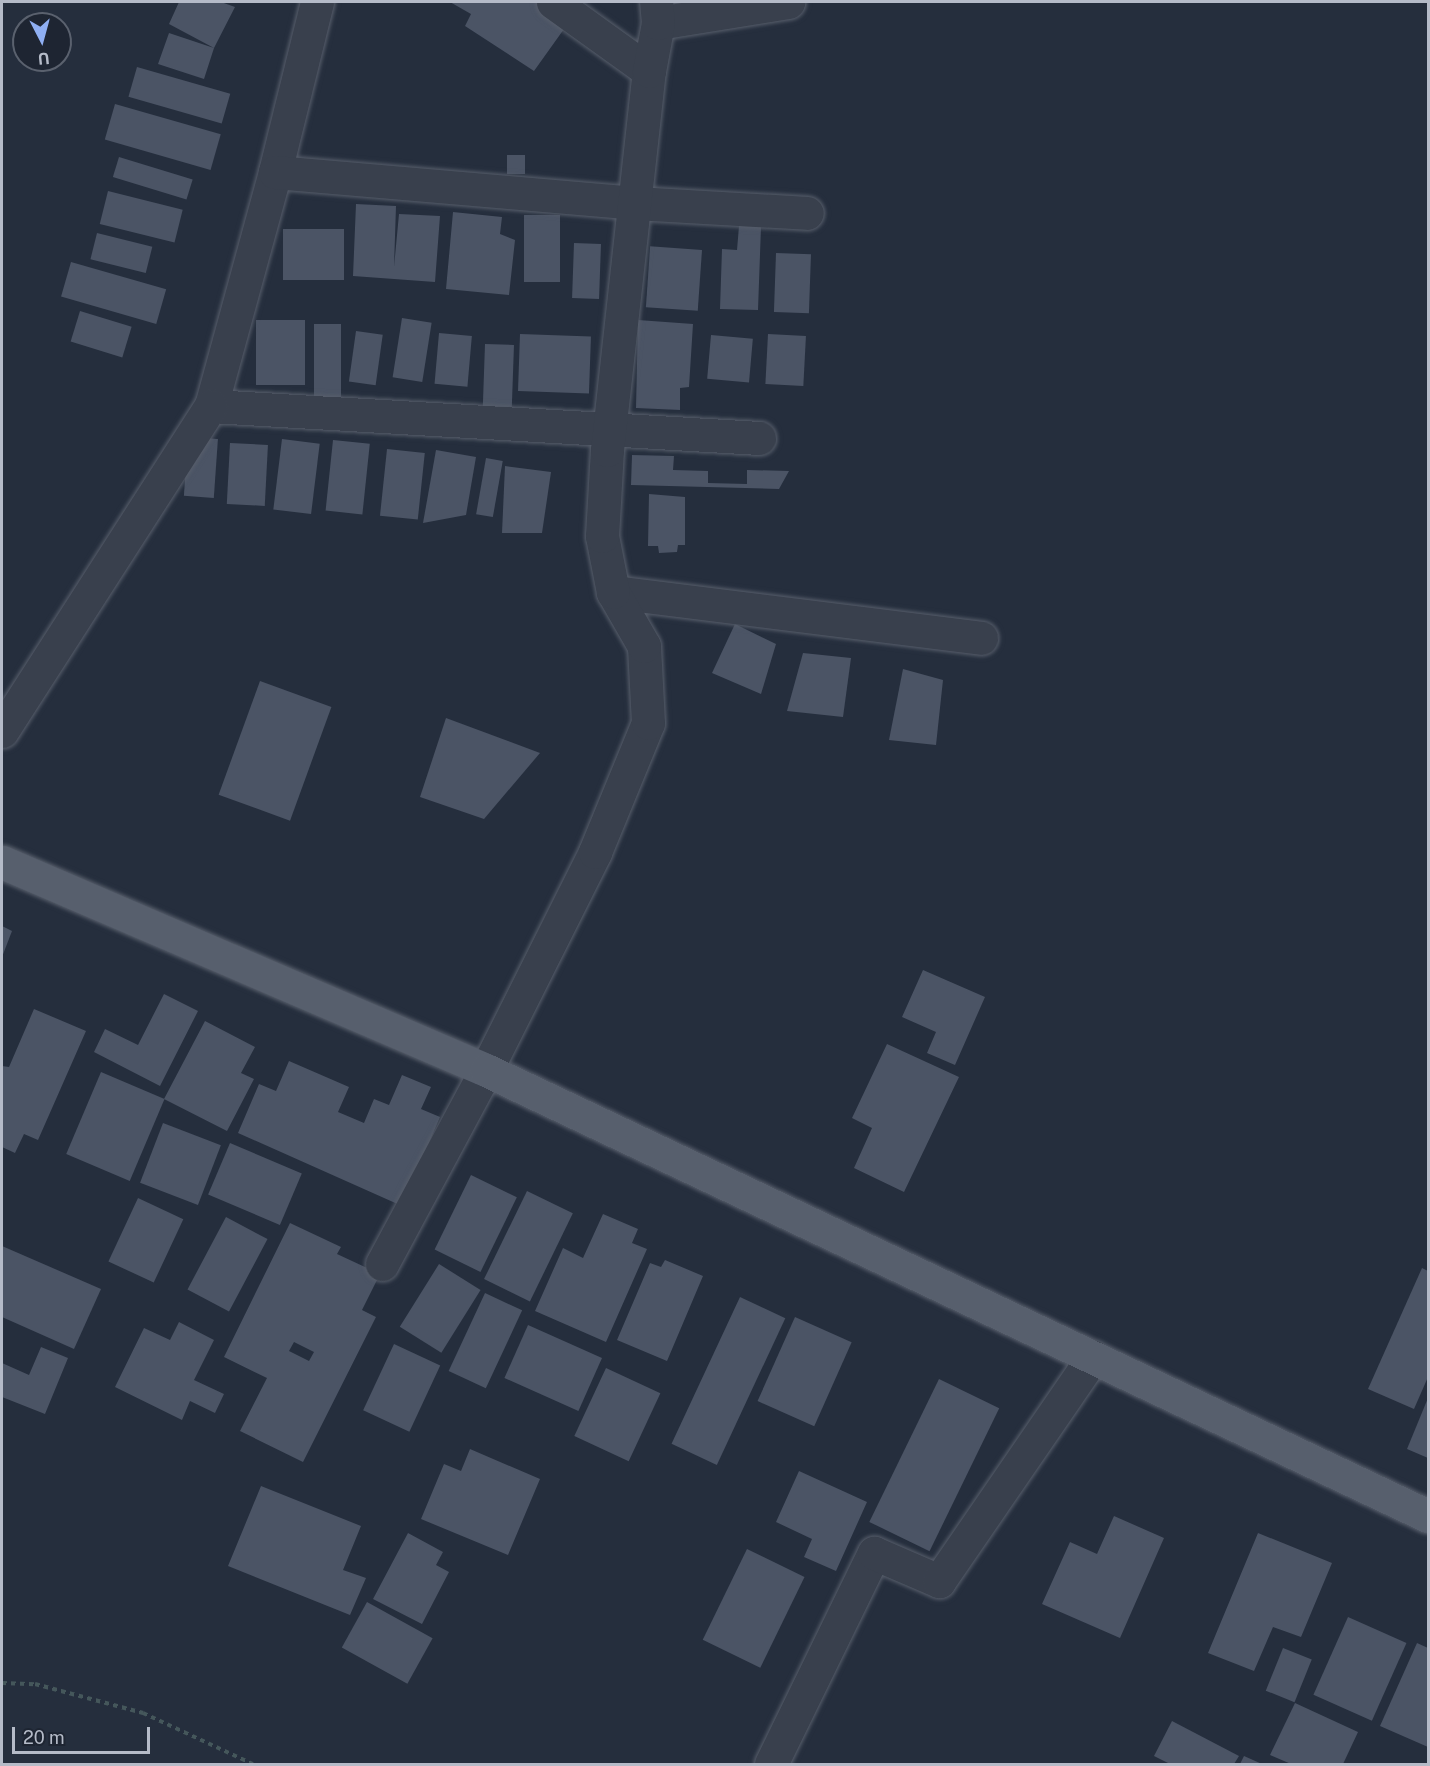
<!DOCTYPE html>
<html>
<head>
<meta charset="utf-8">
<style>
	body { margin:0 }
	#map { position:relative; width:1430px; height:1766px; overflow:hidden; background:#252e3d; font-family:"Public Sans",sans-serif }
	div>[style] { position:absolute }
	.building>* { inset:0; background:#4b5465; transform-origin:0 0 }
	.path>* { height:4px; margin-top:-2px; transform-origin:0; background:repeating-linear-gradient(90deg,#45575b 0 4.5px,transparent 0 9px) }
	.roads { filter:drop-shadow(0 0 2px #575e6b) drop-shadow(0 0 2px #575e6b) }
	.minor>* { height:33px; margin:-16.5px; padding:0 16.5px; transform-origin:16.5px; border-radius:16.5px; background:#39404d }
	.primary>* { height:33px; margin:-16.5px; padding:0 16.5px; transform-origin:16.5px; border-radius:16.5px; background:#575f6d }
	span { translate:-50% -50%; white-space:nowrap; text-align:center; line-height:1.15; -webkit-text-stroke:5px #1e2532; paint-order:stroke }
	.frame { position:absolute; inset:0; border:3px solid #b5bbc8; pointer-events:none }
	.north { position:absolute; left:12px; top:12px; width:60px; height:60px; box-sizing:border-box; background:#1e2532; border:2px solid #5a616e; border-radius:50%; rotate:174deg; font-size:16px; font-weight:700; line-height:24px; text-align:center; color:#b5bbc8 }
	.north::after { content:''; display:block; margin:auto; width:21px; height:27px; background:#8faff3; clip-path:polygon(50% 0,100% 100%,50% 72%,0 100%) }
	.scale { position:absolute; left:12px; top:1727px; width:138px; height:27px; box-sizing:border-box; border:3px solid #b5bbc8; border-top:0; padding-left:8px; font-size:18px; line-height:21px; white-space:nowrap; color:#b5bbc8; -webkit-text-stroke:4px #1e2532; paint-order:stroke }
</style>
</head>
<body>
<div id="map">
	<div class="building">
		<div style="clip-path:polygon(179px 2px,221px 2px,235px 7px,214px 48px,204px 79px,158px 64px,169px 33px,214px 48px,169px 24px)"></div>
		<div style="clip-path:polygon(450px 2px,538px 2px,569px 22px,534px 71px,465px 26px,471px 14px)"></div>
		<div style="left:137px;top:67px;width:97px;height:31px;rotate:16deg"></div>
		<div style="left:115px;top:104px;width:110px;height:37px;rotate:16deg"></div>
		<div style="left:525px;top:155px;width:19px;height:18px;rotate:90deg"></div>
		<div style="left:119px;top:157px;width:77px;height:21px;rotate:17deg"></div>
		<div style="left:108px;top:191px;width:77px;height:34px;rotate:14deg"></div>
		<div style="clip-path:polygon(356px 204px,396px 206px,394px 267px,399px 214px,440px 216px,435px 282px,353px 276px)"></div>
		<div style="clip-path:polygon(453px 212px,502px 217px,500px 234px,515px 240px,509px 295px,446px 289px)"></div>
		<div style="left:524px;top:215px;width:36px;height:67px"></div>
		<div style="clip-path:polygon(739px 226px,761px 227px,758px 310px,720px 309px,722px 249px,737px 250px)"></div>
		<div style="left:283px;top:229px;width:61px;height:51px"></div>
		<div style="left:97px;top:233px;width:57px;height:27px;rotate:14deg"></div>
		<div style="left:574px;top:243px;width:27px;height:55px;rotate:2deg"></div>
		<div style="left:702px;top:250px;width:61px;height:52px;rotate:94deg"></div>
		<div style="left:776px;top:253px;width:35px;height:59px;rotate:2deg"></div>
		<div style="left:71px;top:262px;width:99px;height:36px;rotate:16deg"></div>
		<div style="left:80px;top:311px;width:54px;height:32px;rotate:17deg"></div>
		<div style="left:402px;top:318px;width:30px;height:60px;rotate:9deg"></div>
		<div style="left:256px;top:320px;width:49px;height:65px"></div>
		<div style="clip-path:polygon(638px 320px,693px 324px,689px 387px,680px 388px,680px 410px,636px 408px)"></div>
		<div style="left:314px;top:324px;width:27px;height:78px"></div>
		<div style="left:356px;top:331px;width:27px;height:51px;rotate:8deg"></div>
		<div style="left:439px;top:333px;width:33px;height:51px;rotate:5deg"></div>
		<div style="left:520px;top:334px;width:71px;height:57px;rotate:2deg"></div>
		<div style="left:768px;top:334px;width:38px;height:50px;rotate:3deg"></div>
		<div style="left:711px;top:335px;width:42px;height:44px;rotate:5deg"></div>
		<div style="left:485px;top:344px;width:29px;height:62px;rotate:2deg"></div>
		<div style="left:188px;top:437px;width:30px;height:59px;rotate:4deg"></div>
		<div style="left:282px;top:439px;width:38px;height:71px;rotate:7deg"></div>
		<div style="left:333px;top:440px;width:37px;height:71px;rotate:6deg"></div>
		<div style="left:230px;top:443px;width:38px;height:61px;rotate:3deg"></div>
		<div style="left:387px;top:449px;width:38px;height:67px;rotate:6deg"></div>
		<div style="clip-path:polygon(436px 450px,476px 457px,466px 515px,423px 523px)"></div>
		<div style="clip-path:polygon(632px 455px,674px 456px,673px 470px,708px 471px,708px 483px,747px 484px,747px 470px,789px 471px,779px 489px,631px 485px)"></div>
		<div style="left:486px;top:458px;width:17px;height:57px;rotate:10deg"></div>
		<div style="clip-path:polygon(505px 466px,551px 472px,542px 533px,502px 533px)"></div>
		<div style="clip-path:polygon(649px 494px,685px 497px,685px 545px,678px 545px,677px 552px,659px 553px,658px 546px,648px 546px)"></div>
		<div style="clip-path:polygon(735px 624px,776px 644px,761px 694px,712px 673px)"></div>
		<div style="clip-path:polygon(803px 653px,851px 658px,843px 717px,787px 711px)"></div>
		<div style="clip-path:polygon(903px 669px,943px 680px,936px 745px,889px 740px)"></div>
		<div style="left:260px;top:681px;width:76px;height:121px;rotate:20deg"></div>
		<div style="clip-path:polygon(446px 718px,540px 753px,484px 819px,420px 797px)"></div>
		<div style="clip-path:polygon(2px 926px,12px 931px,2px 957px)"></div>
		<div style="clip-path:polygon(923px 970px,985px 997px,955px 1065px,927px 1053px,936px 1032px,902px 1017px)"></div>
		<div style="clip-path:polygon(164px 994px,198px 1011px,160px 1086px,94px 1052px,105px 1029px,138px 1045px)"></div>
		<div style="clip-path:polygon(34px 1009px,86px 1031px,38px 1140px,24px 1134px,15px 1153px,2px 1147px,2px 1066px,9px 1067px)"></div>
		<div style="clip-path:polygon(205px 1021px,255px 1047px,241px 1073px,254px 1079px,227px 1131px,164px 1099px)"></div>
		<div style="clip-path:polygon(887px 1044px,959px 1077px,904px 1192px,854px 1168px,872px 1128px,852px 1118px)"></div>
		<div style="clip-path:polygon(289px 1061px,349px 1087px,338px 1112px,364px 1123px,374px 1099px,389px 1105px,402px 1075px,431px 1087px,421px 1109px,440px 1117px,402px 1206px,238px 1133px,259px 1084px,276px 1091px)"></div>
		<div style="left:101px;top:1072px;width:69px;height:89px;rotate:23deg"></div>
		<div style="left:163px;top:1123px;width:62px;height:64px;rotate:21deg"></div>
		<div style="left:230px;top:1143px;width:78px;height:56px;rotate:23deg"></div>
		<div style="left:471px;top:1175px;width:51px;height:83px;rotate:26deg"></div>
		<div style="left:527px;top:1191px;width:51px;height:98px;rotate:26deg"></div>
		<div style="left:138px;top:1198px;width:50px;height:70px;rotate:25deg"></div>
		<div style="clip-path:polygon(603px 1214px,638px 1229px,632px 1243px,647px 1249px,606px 1342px,535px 1311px,563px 1248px,583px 1258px)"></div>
		<div style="left:226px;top:1217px;width:47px;height:82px;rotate:28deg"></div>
		<div style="clip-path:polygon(evenodd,290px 1223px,341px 1247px,337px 1254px,380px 1274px,362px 1310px,376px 1317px,303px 1462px,240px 1431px,267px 1378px,224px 1357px,290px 1223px,294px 1342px,314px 1352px,309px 1361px,289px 1351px,294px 1342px)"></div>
		<div style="clip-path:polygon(2px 1246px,101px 1289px,74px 1349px,2px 1317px)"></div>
		<div style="clip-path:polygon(665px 1260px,703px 1276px,667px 1361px,617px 1340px,650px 1263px,661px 1267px)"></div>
		<div style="left:439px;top:1264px;width:49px;height:74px;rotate:32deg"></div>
		<div style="clip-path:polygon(1422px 1268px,1428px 1271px,1428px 1377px,1414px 1409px,1368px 1389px)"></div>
		<div style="left:485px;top:1293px;width:41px;height:86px;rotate:25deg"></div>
		<div style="left:740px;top:1297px;width:50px;height:162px;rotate:25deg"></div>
		<div style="left:795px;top:1317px;width:62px;height:92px;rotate:24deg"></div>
		<div style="clip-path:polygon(179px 1322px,214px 1340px,194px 1380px,224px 1394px,215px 1413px,190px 1401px,182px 1420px,115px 1387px,144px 1328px,170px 1340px)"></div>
		<div style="left:528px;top:1325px;width:81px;height:58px;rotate:24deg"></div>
		<div style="left:394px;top:1344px;width:51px;height:73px;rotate:25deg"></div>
		<div style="clip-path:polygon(41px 1347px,68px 1358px,45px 1414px,2px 1397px,2px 1363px,29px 1375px)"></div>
		<div style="left:606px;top:1368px;width:60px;height:75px;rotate:25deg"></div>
		<div style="left:939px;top:1379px;width:67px;height:159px;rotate:26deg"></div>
		<div style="clip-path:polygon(1428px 1398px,1428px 1458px,1407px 1449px)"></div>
		<div style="clip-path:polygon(470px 1449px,540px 1479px,508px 1555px,421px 1519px,444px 1464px,461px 1471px)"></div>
		<div style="clip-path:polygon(799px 1471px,867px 1502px,836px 1571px,804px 1557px,812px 1539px,776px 1522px)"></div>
		<div style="clip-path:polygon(261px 1486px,361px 1526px,343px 1570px,366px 1578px,350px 1615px,228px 1566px)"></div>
		<div style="clip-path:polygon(1114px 1516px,1164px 1538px,1120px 1638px,1042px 1604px,1070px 1542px,1097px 1554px)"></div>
		<div style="clip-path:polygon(408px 1533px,443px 1552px,436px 1565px,449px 1572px,422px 1624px,373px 1599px)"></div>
		<div style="clip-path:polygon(1258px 1533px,1332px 1563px,1301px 1637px,1273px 1627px,1254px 1671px,1208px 1653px)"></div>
		<div style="left:747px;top:1549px;width:64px;height:101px;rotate:26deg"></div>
		<div style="left:367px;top:1602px;width:75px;height:52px;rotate:29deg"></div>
		<div style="left:1348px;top:1617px;width:64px;height:85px;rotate:24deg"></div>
		<div style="clip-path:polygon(1417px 1643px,1428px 1648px,1428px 1747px,1380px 1726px)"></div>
		<div style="left:1283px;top:1648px;width:31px;height:46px;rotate:22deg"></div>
		<div style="clip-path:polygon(1295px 1703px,1358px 1732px,1343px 1764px,1291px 1764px,1270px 1755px)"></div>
		<div style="clip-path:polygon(1172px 1721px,1239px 1756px,1234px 1764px,1170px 1764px,1154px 1756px)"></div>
		<div style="clip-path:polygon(1244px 1756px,1262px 1764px,1240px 1764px)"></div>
	</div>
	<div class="path">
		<div style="left:2px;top:1683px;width:33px;rotate:2deg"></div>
		<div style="left:35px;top:1684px;width:112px;rotate:15deg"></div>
		<div style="left:143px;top:1713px;width:121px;rotate:24.9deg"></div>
	</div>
	<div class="roads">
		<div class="minor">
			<div style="left:317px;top:2px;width:175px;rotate:103.9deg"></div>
			<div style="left:275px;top:172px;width:243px;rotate:105.3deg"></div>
			<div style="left:211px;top:406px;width:549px;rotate:3.34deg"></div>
			<div style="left:553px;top:2px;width:118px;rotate:35.7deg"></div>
			<div style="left:658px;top:23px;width:132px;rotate:-9.2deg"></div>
			<div style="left:275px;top:172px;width:361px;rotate:4.9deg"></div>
			<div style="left:635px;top:203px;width:172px;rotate:3.3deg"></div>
			<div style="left:613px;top:592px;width:371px;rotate:7.1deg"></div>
			<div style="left:2px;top:731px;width:386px;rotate:-57.3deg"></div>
			<div style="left:382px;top:1264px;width:220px;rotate:-61.8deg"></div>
			<div style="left:486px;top:1070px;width:244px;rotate:-63.4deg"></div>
			<div style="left:595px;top:852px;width:139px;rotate:-67.7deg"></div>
			<div style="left:648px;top:723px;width:77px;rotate:-93deg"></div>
			<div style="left:644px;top:646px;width:62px;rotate:-119.9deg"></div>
			<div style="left:613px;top:592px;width:57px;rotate:-101.1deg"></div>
			<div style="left:602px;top:536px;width:86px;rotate:-86.7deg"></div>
			<div style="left:607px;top:450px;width:381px;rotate:-83.7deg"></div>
			<div style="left:649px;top:71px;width:49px;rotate:-79.4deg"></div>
			<div style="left:658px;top:23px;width:21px;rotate:-95deg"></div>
			<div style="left:771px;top:1764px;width:235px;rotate:-64deg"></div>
			<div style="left:874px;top:1553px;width:71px;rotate:23.3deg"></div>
			<div style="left:939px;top:1581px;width:272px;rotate:-55.5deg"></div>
		</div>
		<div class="primary">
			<div style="left:2px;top:862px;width:527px;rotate:23.26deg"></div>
			<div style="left:486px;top:1070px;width:1042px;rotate:25.34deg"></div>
		</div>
	</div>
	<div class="frame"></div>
	<div class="north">U</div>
	<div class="scale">20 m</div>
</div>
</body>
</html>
